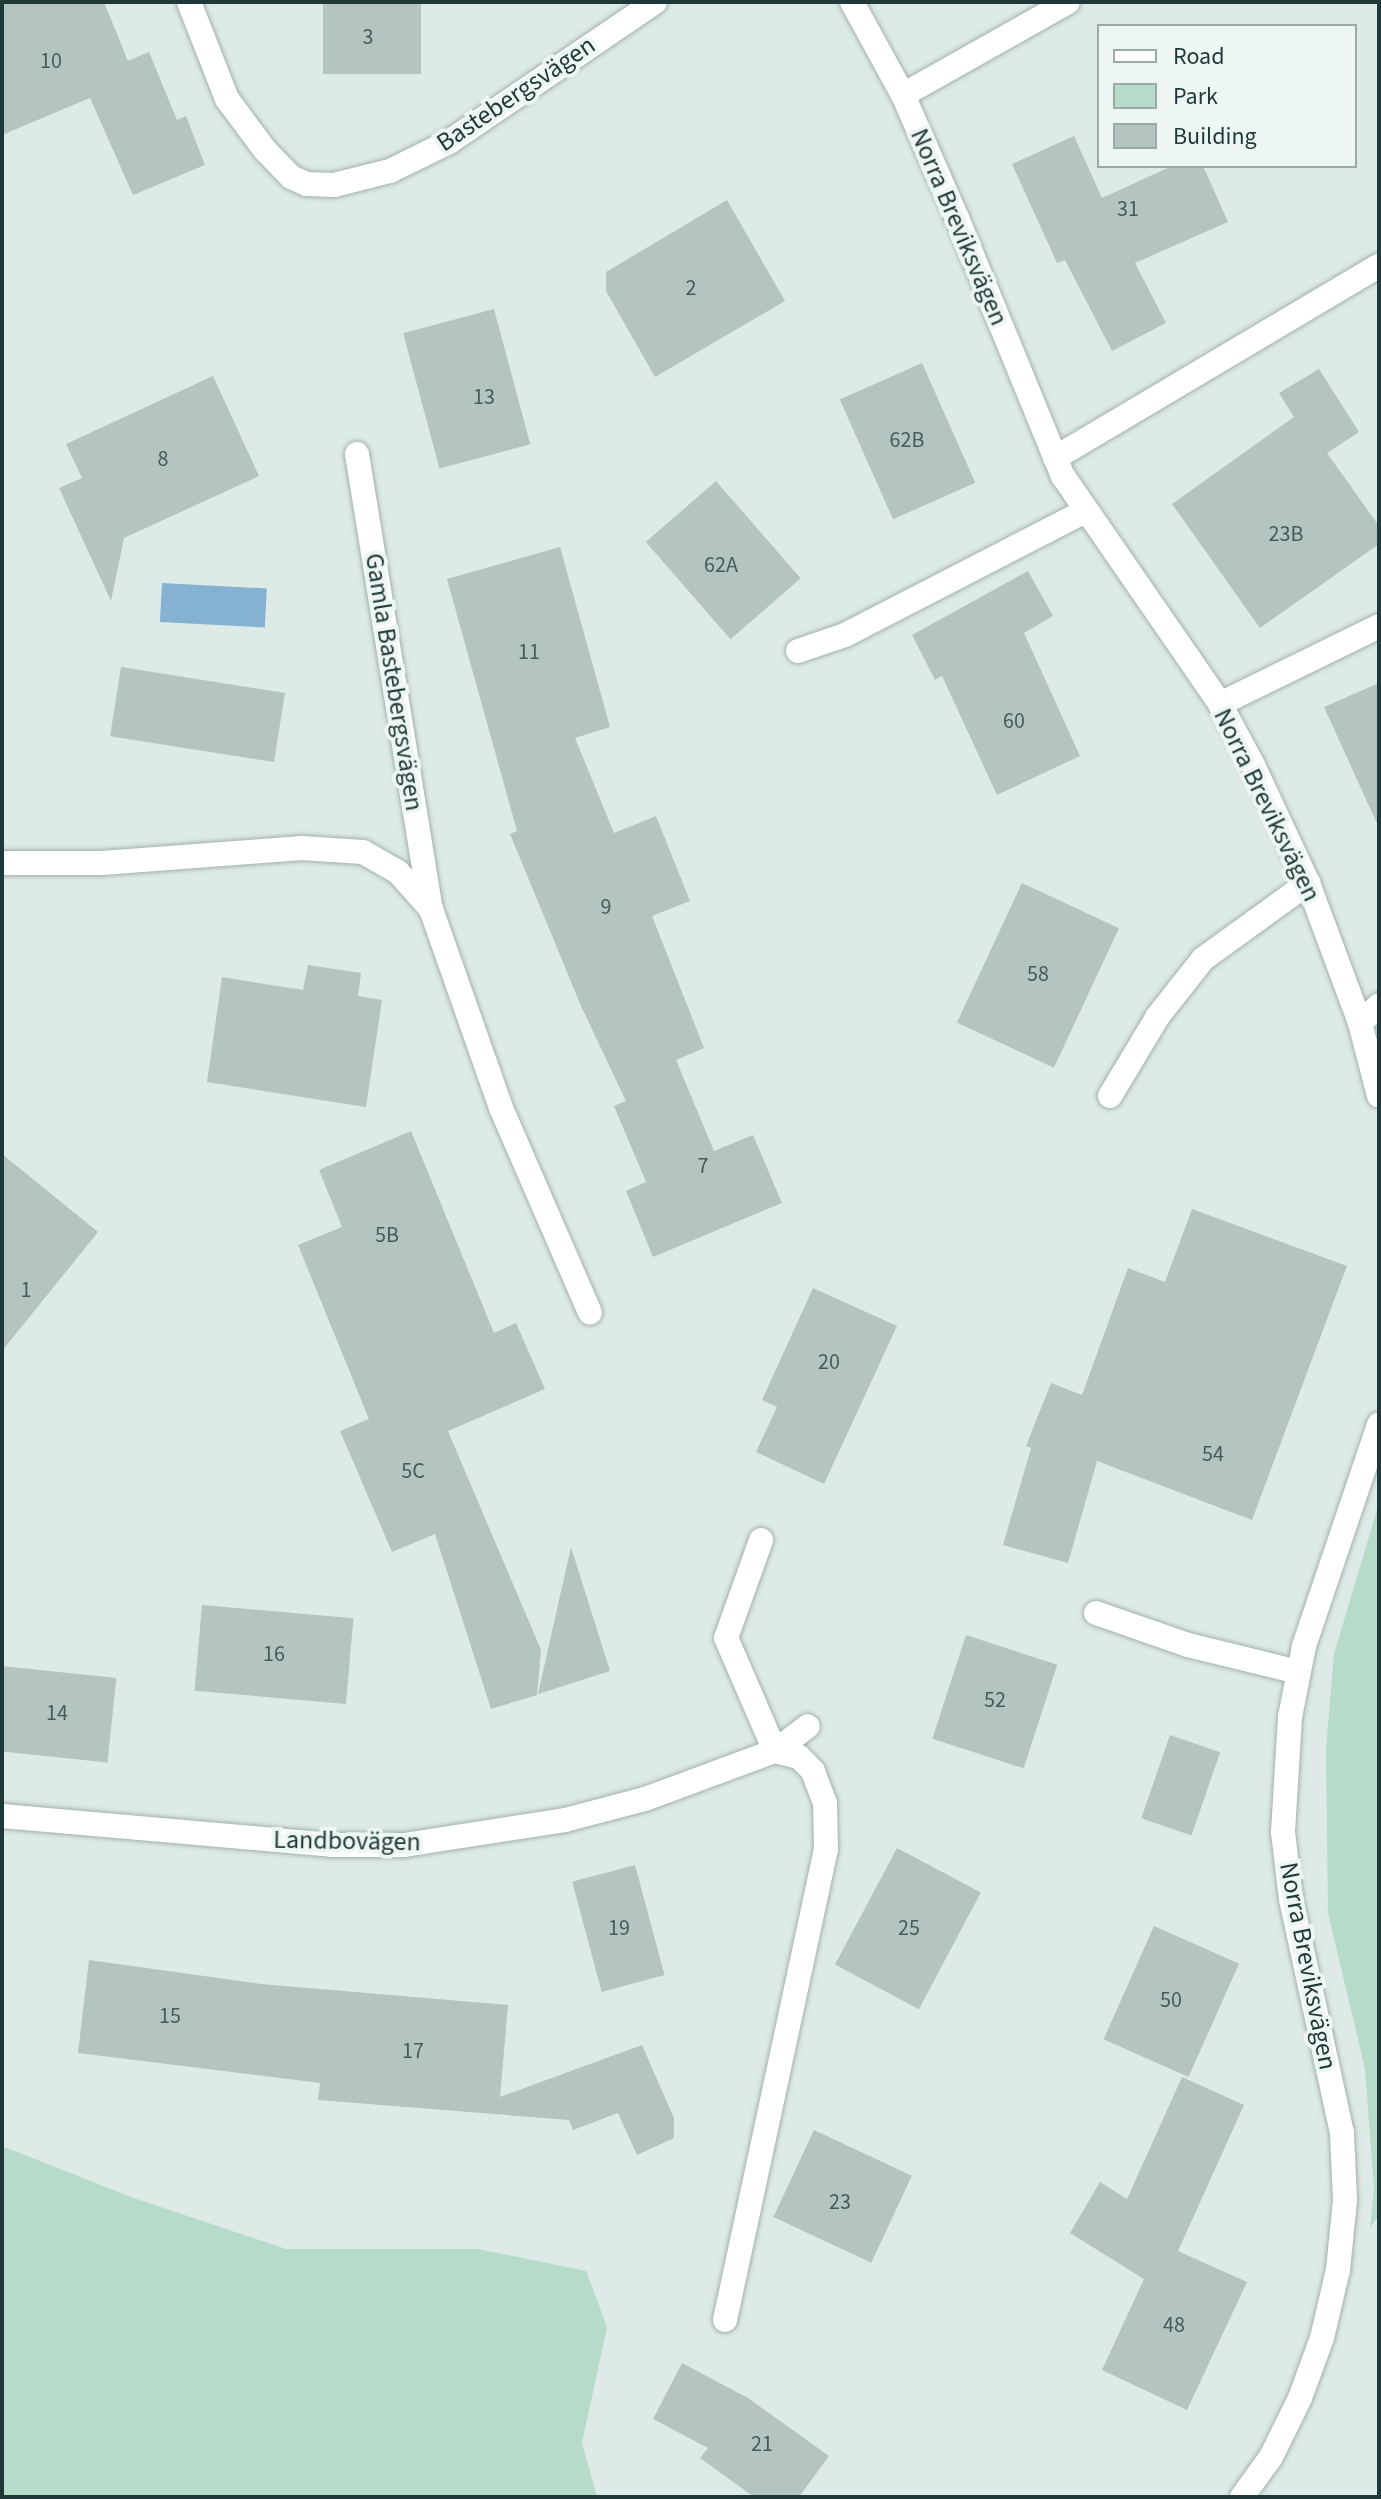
<!DOCTYPE html>
<html>
<head>
<meta charset="utf-8">
<style>
	body { margin:0 }
	#map { position:relative; width:1381px; height:2499px; overflow:hidden; background:#deeae7; font-family:"Source Sans 3",sans-serif }
	div>[style] { position:absolute }
	.green>* { inset:0; background:#b6dbc9 }
	.water>* { inset:0; background:#85b2d0; transform-origin:0 0 }
	.building>* { inset:0; background:#b3c4c1; transform-origin:0 0 }
	.roads { filter:drop-shadow(0 0 2px #a1b1af) drop-shadow(0 0 2px #a1b1af) }
	.lane>* { height:24px; margin:-12px; padding:0 12px; transform-origin:12px; border-radius:12px; background:#fff }
	.street>* { height:24px; margin:-12px; padding:0 12px; transform-origin:12px; border-radius:12px; background:#fff }
	span { translate:-50% -50%; white-space:nowrap; text-align:center; line-height:1.15; -webkit-text-stroke:8px #eef6f4; paint-order:stroke }
	.number-label { font-size:22px; color:#445c5a }
	.number-label span { -webkit-text-stroke-width:0 }
	.street-label { font-size:26px; color:#1f3938 }
	.frame { position:absolute; inset:0; border:4px solid #1f3938; pointer-events:none }
	.legend { position:absolute; left:1097px; top:24px; width:260px; height:144px; box-sizing:border-box; background:#eef6f4; border:2px solid #9baaa9; margin:0; padding:10px 14px; list-style:none; font-size:24px; color:#1f3938 }
	.legend li { display:flex; align-items:center; gap:16px; height:40px }
	.legend b { width:40px; border:2px solid #9baaa9 }
</style>
</head>
<body>
<div id="map">
	<div class="green">
		<div style="clip-path:polygon(1379px 1503px,1379px 2215px,1370px 2228px,1374px 2189px,1365px 2069px,1328px 1913px,1326px 1748px,1334px 1654px)"></div>
		<div style="clip-path:polygon(2px 2146px,131px 2197px,286px 2249px,478px 2249px,586px 2271px,607px 2327px,582px 2443px,597px 2497px,2px 2497px)"></div>
	</div>
	<div class="water">
		<div style="left:162px;top:583px;width:105px;height:39px;rotate:3deg"></div>
	</div>
	<div class="building">
		<div style="clip-path:polygon(2px 2px,104px 2px,128px 61px,149px 52px,177px 120px,186px 116px,205px 165px,133px 195px,90px 98px,2px 135px)"></div>
		<div style="left:323px;top:2px;width:98px;height:72px"></div>
		<div style="clip-path:polygon(1074px 136px,1102px 198px,1172px 166px,1203px 166px,1228px 222px,1135px 263px,1166px 323px,1112px 351px,1065px 260px,1057px 263px,1012px 164px)"></div>
		<div style="clip-path:polygon(727px 200px,785px 301px,655px 377px,606px 291px,606px 272px)"></div>
		<div style="left:494px;top:309px;width:140px;height:94px;rotate:75deg"></div>
		<div style="left:922px;top:363px;width:131px;height:90px;rotate:66deg"></div>
		<div style="clip-path:polygon(1319px 369px,1359px 432px,1327px 453px,1379px 526px,1379px 544px,1260px 628px,1172px 504px,1294px 417px,1279px 393px)"></div>
		<div style="clip-path:polygon(213px 376px,259px 476px,124px 538px,111px 601px,59px 488px,82px 478px,66px 444px)"></div>
		<div style="left:716px;top:481px;width:129px;height:93px;rotate:49deg"></div>
		<div style="clip-path:polygon(560px 547px,610px 727px,575px 738px,614px 833px,656px 816px,690px 901px,652px 916px,704px 1048px,676px 1060px,714px 1151px,753px 1135px,782px 1203px,653px 1257px,626px 1191px,646px 1182px,614px 1106px,626px 1101px,581px 1006px,510px 834px,517px 831px,447px 579px)"></div>
		<div style="clip-path:polygon(1028px 571px,1053px 616px,1024px 633px,1080px 756px,997px 795px,942px 676px,935px 680px,912px 635px)"></div>
		<div style="left:121px;top:667px;width:166px;height:70px;rotate:9deg"></div>
		<div style="clip-path:polygon(1379px 683px,1379px 828px,1324px 707px)"></div>
		<div style="left:1022px;top:883px;width:107px;height:154px;rotate:25deg"></div>
		<div style="clip-path:polygon(308px 965px,361px 973px,358px 996px,382px 1000px,366px 1107px,207px 1082px,222px 977px,303px 990px)"></div>
		<div style="clip-path:polygon(411px 1131px,494px 1333px,516px 1323px,545px 1389px,448px 1431px,541px 1650px,537px 1695px,491px 1709px,435px 1534px,392px 1552px,340px 1431px,369px 1419px,298px 1245px,342px 1227px,319px 1170px)"></div>
		<div style="clip-path:polygon(2px 1154px,98px 1232px,2px 1351px)"></div>
		<div style="clip-path:polygon(1192px 1209px,1347px 1266px,1252px 1520px,1097px 1461px,1068px 1563px,1003px 1545px,1031px 1448px,1026px 1446px,1051px 1383px,1082px 1395px,1128px 1268px,1165px 1282px)"></div>
		<div style="clip-path:polygon(813px 1288px,897px 1326px,824px 1484px,756px 1452px,777px 1407px,762px 1400px)"></div>
		<div style="clip-path:polygon(571px 1547px,610px 1671px,538px 1694px)"></div>
		<div style="left:202px;top:1605px;width:152px;height:86px;rotate:5deg"></div>
		<div style="left:966px;top:1635px;width:96px;height:109px;rotate:18deg"></div>
		<div style="left:2px;top:1666px;width:115px;height:85px;rotate:6deg"></div>
		<div style="left:1170px;top:1735px;width:53px;height:88px;rotate:19deg"></div>
		<div style="left:897px;top:1848px;width:95px;height:132px;rotate:28deg"></div>
		<div style="left:635px;top:1865px;width:114px;height:65px;rotate:75deg"></div>
		<div style="left:1154px;top:1926px;width:93px;height:124px;rotate:24deg"></div>
		<div style="clip-path:polygon(89px 1960px,261px 1984px,508px 2005px,500px 2097px,642px 2045px,674px 2118px,674px 2138px,637px 2155px,618px 2113px,573px 2130px,569px 2120px,318px 2100px,320px 2083px,78px 2053px)"></div>
		<div style="clip-path:polygon(1182px 2077px,1244px 2105px,1178px 2251px,1247px 2282px,1187px 2410px,1102px 2370px,1144px 2279px,1070px 2233px,1100px 2182px,1127px 2199px)"></div>
		<div style="left:814px;top:2130px;width:108px;height:96px;rotate:25deg"></div>
		<div style="clip-path:polygon(682px 2363px,748px 2398px,829px 2456px,799px 2497px,754px 2497px,700px 2458px,708px 2448px,653px 2419px)"></div>
	</div>
	<div class="roads">
		<div class="lane">
			<div style="left:903px;top:95px;width:189px;rotate:-29.4deg"></div>
			<div style="left:357px;top:454px;width:461px;rotate:80.8deg"></div>
			<div style="left:1055px;top:458px;width:377px;rotate:-30.7deg"></div>
			<div style="left:798px;top:651px;width:50px;rotate:-18.8deg"></div>
			<div style="left:845px;top:635px;width:268px;rotate:-27.3deg"></div>
			<div style="left:1220px;top:704px;width:177px;rotate:-26.1deg"></div>
			<div style="left:1360px;top:1023px;width:26px;rotate:-43deg"></div>
			<div style="left:1110px;top:1096px;width:93px;rotate:-59deg"></div>
			<div style="left:1158px;top:1016px;width:73px;rotate:-51.7deg"></div>
			<div style="left:1203px;top:959px;width:130px;rotate:-35.9deg"></div>
			<div style="left:501px;top:1108px;width:223px;rotate:66.5deg"></div>
			<div style="left:1096px;top:1613px;width:97px;rotate:19.2deg"></div>
			<div style="left:1188px;top:1645px;width:113px;rotate:13.8deg"></div>
			<div style="left:725px;top:2320px;width:481px;rotate:-77.9deg"></div>
			<div style="left:826px;top:1850px;width:47px;rotate:-91.2deg"></div>
			<div style="left:825px;top:1803px;width:34px;rotate:-111deg"></div>
			<div style="left:813px;top:1771px;width:20px;rotate:-135deg"></div>
			<div style="left:799px;top:1757px;width:25px;rotate:-166deg"></div>
			<div style="left:775px;top:1751px;width:123px;rotate:-113.4deg"></div>
			<div style="left:726px;top:1638px;width:104px;rotate:-70.3deg"></div>
		</div>
		<div class="street">
			<div style="left:189px;top:2px;width:104px;rotate:68.6deg"></div>
			<div style="left:227px;top:99px;width:64px;rotate:53.3deg"></div>
			<div style="left:265px;top:150px;width:37px;rotate:46deg"></div>
			<div style="left:291px;top:177px;width:17px;rotate:24deg"></div>
			<div style="left:307px;top:184px;width:27px;rotate:2deg"></div>
			<div style="left:334px;top:185px;width:58px;rotate:-14deg"></div>
			<div style="left:390px;top:171px;width:66px;rotate:-26.2deg"></div>
			<div style="left:449px;top:142px;width:249px;rotate:-34.2deg"></div>
			<div style="left:852px;top:2px;width:106px;rotate:61.3deg"></div>
			<div style="left:903px;top:95px;width:134px;rotate:66.3deg"></div>
			<div style="left:957px;top:218px;width:279px;rotate:67.7deg"></div>
			<div style="left:1063px;top:476px;width:277px;rotate:55.4deg"></div>
			<div style="left:1220px;top:704px;width:69px;rotate:61.6deg"></div>
			<div style="left:1253px;top:765px;width:130px;rotate:65deg"></div>
			<div style="left:1308px;top:883px;width:149px;rotate:69.6deg"></div>
			<div style="left:1360px;top:1023px;width:75px;rotate:75.4deg"></div>
			<div style="left:2px;top:863px;width:100px"></div>
			<div style="left:102px;top:863px;width:201px;rotate:-4.3deg"></div>
			<div style="left:302px;top:848px;width:61px;rotate:3.8deg"></div>
			<div style="left:363px;top:852px;width:40px;rotate:29.7deg"></div>
			<div style="left:398px;top:872px;width:50px;rotate:48.3deg"></div>
			<div style="left:431px;top:909px;width:211px;rotate:70.6deg"></div>
			<div style="left:2px;top:1816px;width:331px;rotate:5deg"></div>
			<div style="left:332px;top:1845px;width:72px"></div>
			<div style="left:404px;top:1845px;width:163px;rotate:-8.8deg"></div>
			<div style="left:565px;top:1820px;width:83px;rotate:-14.7deg"></div>
			<div style="left:645px;top:1799px;width:139px;rotate:-20.3deg"></div>
			<div style="left:775px;top:1751px;width:41px;rotate:-37.1deg"></div>
			<div style="left:1242px;top:2497px;width:49px;rotate:-54.1deg"></div>
			<div style="left:1271px;top:2457px;width:66px;rotate:-63.8deg"></div>
			<div style="left:1300px;top:2398px;width:64px;rotate:-69.9deg"></div>
			<div style="left:1322px;top:2338px;width:70px;rotate:-76.8deg"></div>
			<div style="left:1338px;top:2270px;width:70px;rotate:-84.3deg"></div>
			<div style="left:1345px;top:2200px;width:67px;rotate:-92.6deg"></div>
			<div style="left:1342px;top:2133px;width:239px;rotate:-102.3deg"></div>
			<div style="left:1291px;top:1899px;width:67px;rotate:-96.8deg"></div>
			<div style="left:1283px;top:1832px;width:115px;rotate:-86.5deg"></div>
			<div style="left:1290px;top:1717px;width:72px;rotate:-78.8deg"></div>
			<div style="left:1304px;top:1646px;width:234px;rotate:-71.3deg"></div>
		</div>
	</div>
	<div class="number-label">
		<span style="left:368px;top:38px">3</span>
		<span style="left:51px;top:62px">10</span>
		<span style="left:1128px;top:210px">31</span>
		<span style="left:691px;top:289px">2</span>
		<span style="left:484px;top:398px">13</span>
		<span style="left:907px;top:441px">62B</span>
		<span style="left:163px;top:460px">8</span>
		<span style="left:1286px;top:535px">23B</span>
		<span style="left:721px;top:566px">62A</span>
		<span style="left:529px;top:653px">11</span>
		<span style="left:1014px;top:722px">60</span>
		<span style="left:606px;top:908px">9</span>
		<span style="left:1038px;top:975px">58</span>
		<span style="left:703px;top:1167px">7</span>
		<span style="left:387px;top:1236px">5B</span>
		<span style="left:26px;top:1291px">1</span>
		<span style="left:829px;top:1363px">20</span>
		<span style="left:1213px;top:1455px">54</span>
		<span style="left:413px;top:1472px">5C</span>
		<span style="left:274px;top:1655px">16</span>
		<span style="left:995px;top:1701px">52</span>
		<span style="left:57px;top:1714px">14</span>
		<span style="left:619px;top:1929px">19</span>
		<span style="left:909px;top:1929px">25</span>
		<span style="left:1171px;top:2001px">50</span>
		<span style="left:170px;top:2017px">15</span>
		<span style="left:413px;top:2052px">17</span>
		<span style="left:840px;top:2203px">23</span>
		<span style="left:1174px;top:2326px">48</span>
		<span style="left:762px;top:2445px">21</span>
	</div>
	<div class="street-label">
		<span style="left:516px;top:94px;rotate:-34deg">Bastebergsvägen</span>
		<span style="left:959px;top:227px;rotate:67deg">Norra Breviksvägen</span>
		<span style="left:394px;top:682px;rotate:81deg">Gamla Bastebergsvägen</span>
		<span style="left:1267px;top:805px;rotate:64deg">Norra Breviksvägen</span>
		<span style="left:347px;top:1841px;rotate:1deg">Landbovägen</span>
		<span style="left:1308px;top:1966px;rotate:79deg">Norra Breviksvägen</span>
	</div>
	<div class="frame"></div>
	<ul class="legend">
	<li><b style="height:10px;background:#fff"></b>Road</li>
	<li><b style="height:22px;background:#b6dbc9"></b>Park</li>
	<li><b style="height:22px;background:#b3c4c1"></b>Building</li>
	</ul>
</div>
</body>
</html>
